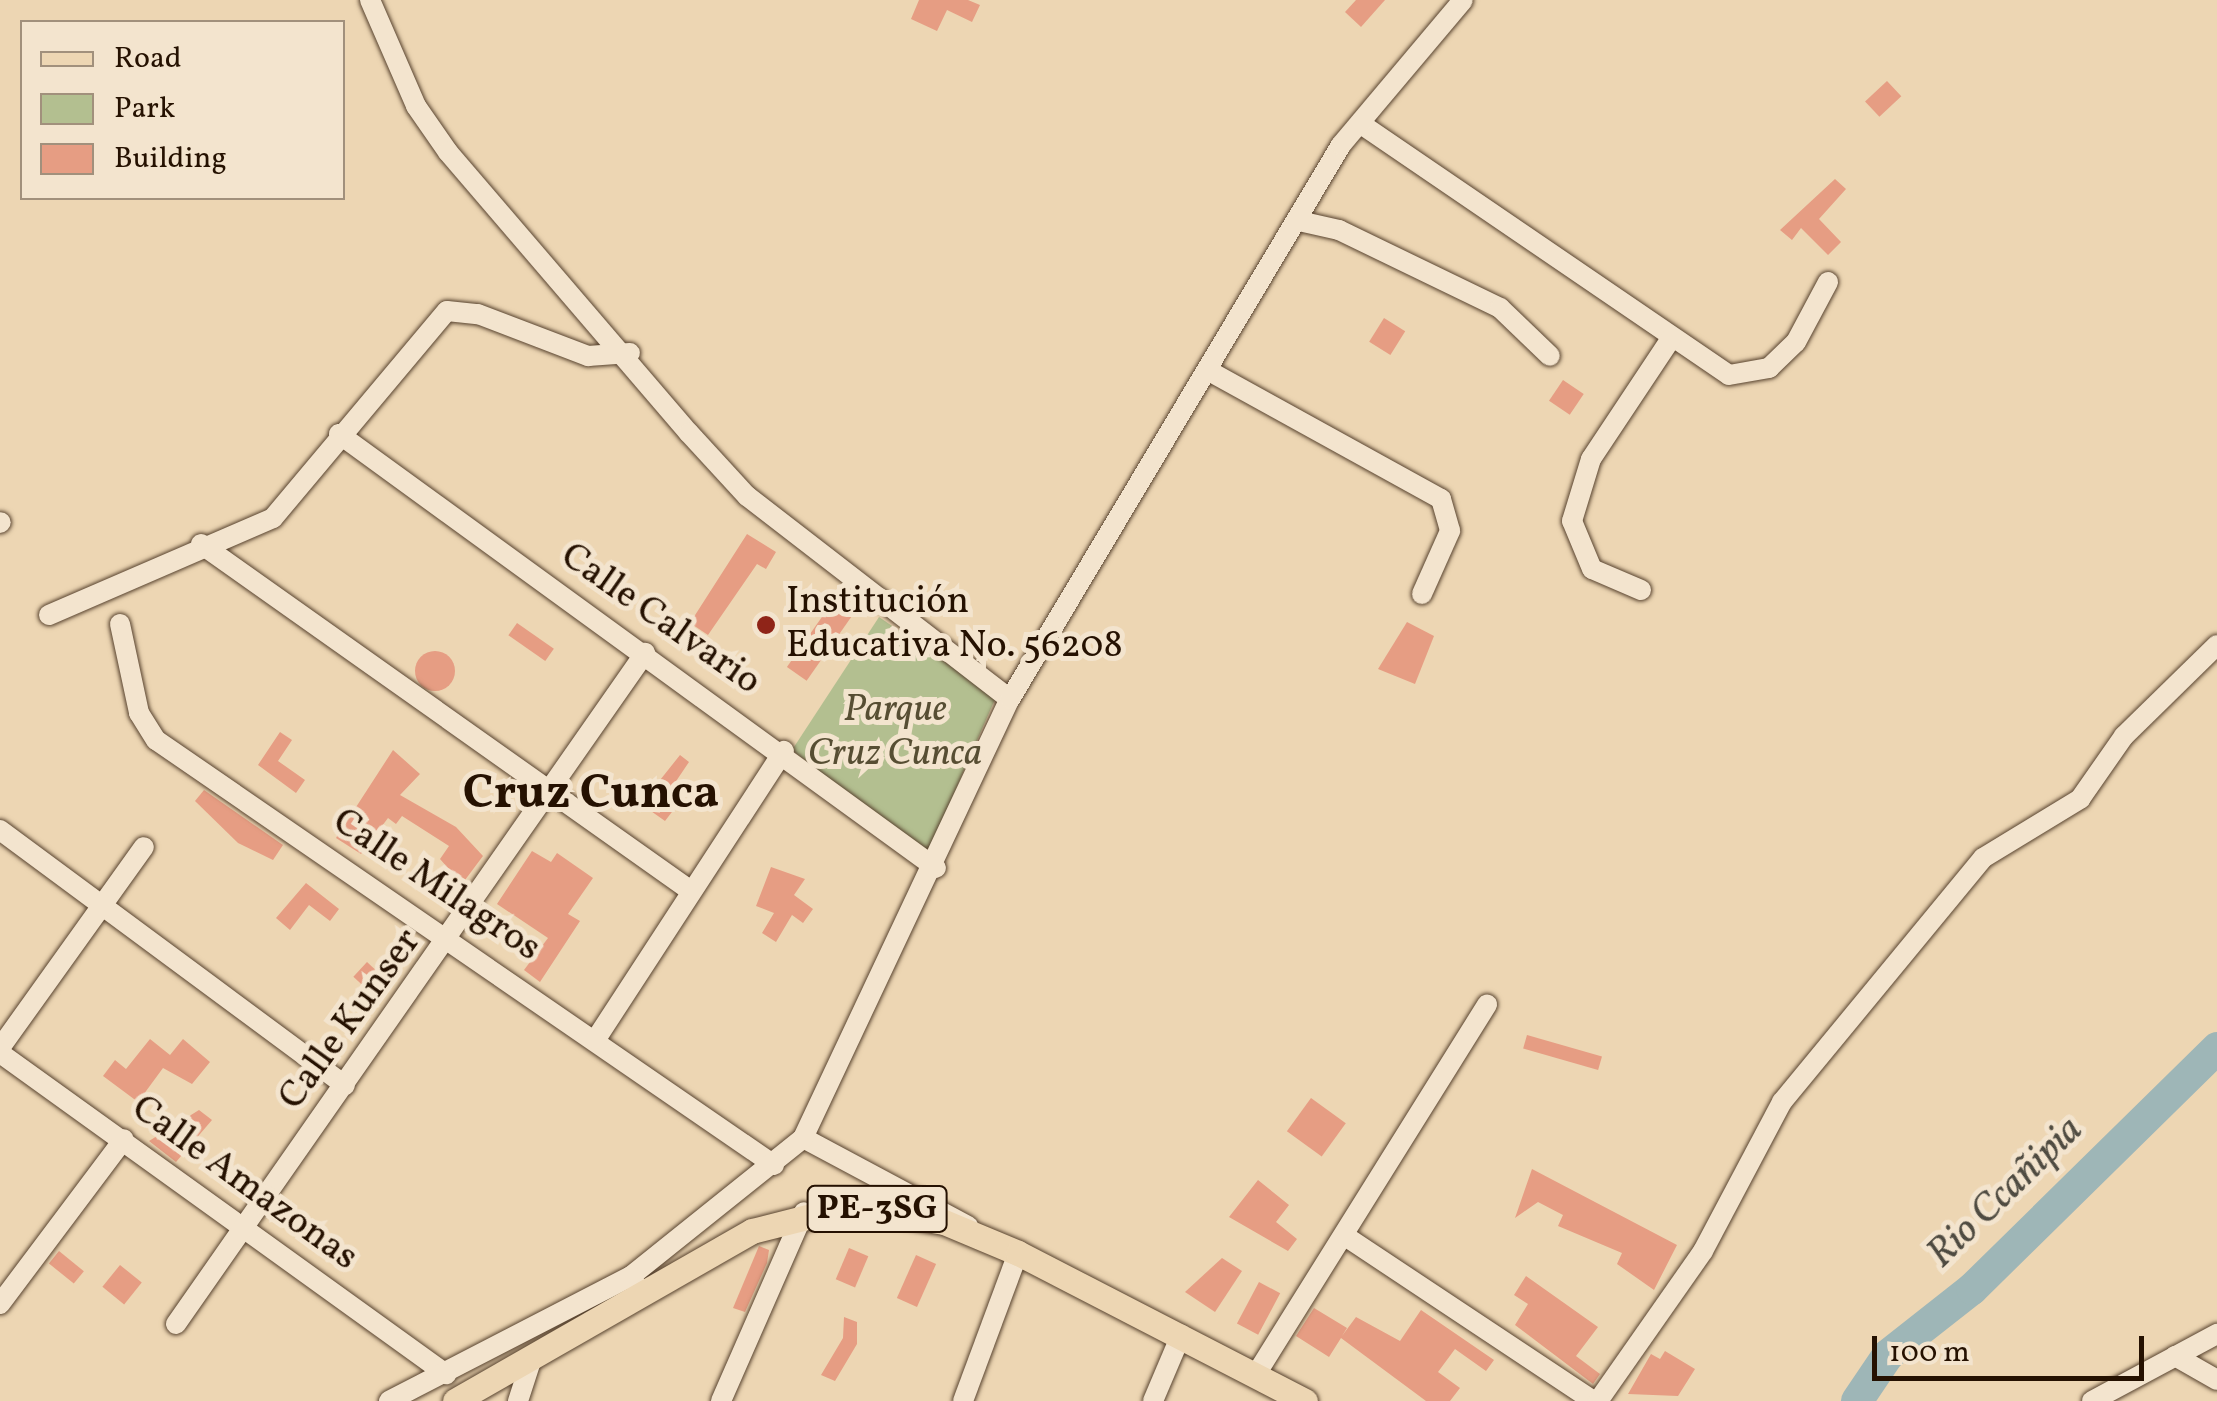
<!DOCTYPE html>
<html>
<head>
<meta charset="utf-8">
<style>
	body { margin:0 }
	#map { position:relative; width:2217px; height:1401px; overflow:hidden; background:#edd6b3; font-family:Vollkorn,serif }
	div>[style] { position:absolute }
	.green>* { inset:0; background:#b3bf90 }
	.river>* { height:32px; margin:-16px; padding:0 16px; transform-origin:16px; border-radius:16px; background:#9eb6b7 }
	.building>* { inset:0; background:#e69d83; transform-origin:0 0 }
	.round { border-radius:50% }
	.roads { filter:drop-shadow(0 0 2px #57422e) drop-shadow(0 0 2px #57422e) }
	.minor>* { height:20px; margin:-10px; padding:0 10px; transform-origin:10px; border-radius:10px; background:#f3e4ce }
	.major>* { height:25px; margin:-12.5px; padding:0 12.5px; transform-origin:12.5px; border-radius:12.5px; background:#edd6b3 }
	.dots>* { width:28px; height:28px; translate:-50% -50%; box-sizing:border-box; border:5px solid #f3e4ce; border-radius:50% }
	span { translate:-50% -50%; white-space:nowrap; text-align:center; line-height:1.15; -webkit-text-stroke:10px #f3e4ce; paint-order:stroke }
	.shield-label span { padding:2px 8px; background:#f3e4ce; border:2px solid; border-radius:8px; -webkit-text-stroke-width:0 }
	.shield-label { font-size:35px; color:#251101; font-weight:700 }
	.poi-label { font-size:38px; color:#251101 }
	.left { translate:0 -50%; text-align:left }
	.street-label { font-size:38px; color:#251101 }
	.park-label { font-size:38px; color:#574e33; font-style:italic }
	.water-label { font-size:40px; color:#4f4b41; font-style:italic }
	.district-label { font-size:48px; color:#251101; font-weight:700 }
	.legend { position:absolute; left:20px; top:20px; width:325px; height:180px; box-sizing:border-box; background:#f3e4ce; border:2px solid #a1907c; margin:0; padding:12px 18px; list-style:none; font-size:30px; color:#251101 }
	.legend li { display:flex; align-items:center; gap:20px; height:50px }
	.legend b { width:50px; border:2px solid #a1907c }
	.scale { position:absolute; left:1872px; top:1336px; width:272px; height:45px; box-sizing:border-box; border:5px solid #251101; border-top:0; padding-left:12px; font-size:30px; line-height:35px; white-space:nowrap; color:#251101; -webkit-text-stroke:8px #f3e4ce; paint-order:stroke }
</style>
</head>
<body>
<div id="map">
	<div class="green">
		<div style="clip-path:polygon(879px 617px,996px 697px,927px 855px,792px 750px)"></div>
	</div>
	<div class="river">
		<div style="left:1857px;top:1401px;width:55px;rotate:-56deg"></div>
		<div style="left:1888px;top:1355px;width:107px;rotate:-38.2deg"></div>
		<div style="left:1972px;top:1289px;width:344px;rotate:-44.5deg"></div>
	</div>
	<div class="building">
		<div style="clip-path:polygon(919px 0,968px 0,980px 5px,972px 22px,947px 10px,937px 31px,911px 19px)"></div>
		<div style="clip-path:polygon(1356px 0,1385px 0,1361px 27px,1345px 12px)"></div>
		<div style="left:1887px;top:81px;width:21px;height:30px;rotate:47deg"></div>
		<div style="clip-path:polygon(1835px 179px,1846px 189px,1819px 219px,1841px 242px,1828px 255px,1801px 228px,1792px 240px,1780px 230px)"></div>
		<div style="left:1384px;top:318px;width:25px;height:28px;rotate:32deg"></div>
		<div style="left:1563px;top:380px;width:25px;height:25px;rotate:34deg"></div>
		<div style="clip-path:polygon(747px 534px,776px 552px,766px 569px,757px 564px,708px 635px,690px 623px)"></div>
		<div style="left:838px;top:594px;width:24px;height:89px;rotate:35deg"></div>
		<div style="clip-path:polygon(1407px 622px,1434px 636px,1415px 684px,1378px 669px)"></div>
		<div style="left:517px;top:623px;width:45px;height:15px;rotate:35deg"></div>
		<div class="round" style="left:415px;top:651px;width:40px;height:40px"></div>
		<div style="clip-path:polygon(280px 732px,292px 740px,278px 761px,305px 780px,296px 793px,258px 765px)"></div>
		<div style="clip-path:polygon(393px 750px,420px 774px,400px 795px,456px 827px,483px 856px,462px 884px,440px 859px,449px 846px,402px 816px,396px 824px,388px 818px,361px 854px,336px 838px)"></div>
		<div style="clip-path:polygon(680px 755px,689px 762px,664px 799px,675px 808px,665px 821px,641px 804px)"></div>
		<div style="clip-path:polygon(204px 790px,283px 845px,273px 860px,238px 843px,195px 801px)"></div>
		<div style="clip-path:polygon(532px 851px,551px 862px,557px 853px,593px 878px,568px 914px,580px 921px,540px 982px,524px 970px,548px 938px,497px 904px)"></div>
		<div style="clip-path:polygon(771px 867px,805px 879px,794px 895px,813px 909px,803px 923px,792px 915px,776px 942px,762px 933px,774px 913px,756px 906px)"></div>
		<div style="clip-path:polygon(306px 883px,339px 909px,330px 921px,309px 905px,290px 930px,276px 918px)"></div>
		<div style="left:367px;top:962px;width:34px;height:20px;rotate:43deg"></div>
		<div style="left:1527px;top:1035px;width:78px;height:14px;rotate:16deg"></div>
		<div style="clip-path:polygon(150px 1039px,170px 1055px,183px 1039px,210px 1062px,192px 1084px,163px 1068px,138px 1102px,103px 1076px,115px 1060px,126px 1069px)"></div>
		<div style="left:1311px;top:1098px;width:43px;height:41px;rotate:36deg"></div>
		<div style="clip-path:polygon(199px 1110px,212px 1120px,176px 1162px,149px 1141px)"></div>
		<div style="clip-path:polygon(1532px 1169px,1677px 1245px,1654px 1290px,1617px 1264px,1622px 1253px,1558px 1226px,1563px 1215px,1538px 1202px,1515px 1218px)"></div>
		<div style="clip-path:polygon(1258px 1180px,1289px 1205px,1276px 1222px,1297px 1239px,1288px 1251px,1229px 1217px)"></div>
		<div style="clip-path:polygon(759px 1246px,769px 1250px,767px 1263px,745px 1312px,733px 1308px)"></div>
		<div style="left:849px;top:1248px;width:21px;height:34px;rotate:23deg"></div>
		<div style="left:59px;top:1251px;width:32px;height:16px;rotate:39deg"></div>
		<div style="left:916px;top:1255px;width:22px;height:47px;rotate:24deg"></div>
		<div style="clip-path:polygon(1222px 1258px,1242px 1271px,1215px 1312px,1185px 1292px)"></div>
		<div style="left:120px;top:1265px;width:28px;height:28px;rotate:39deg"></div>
		<div style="clip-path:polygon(1526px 1276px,1598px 1327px,1576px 1356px,1600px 1374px,1593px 1384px,1515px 1325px,1528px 1304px,1514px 1295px)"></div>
		<div style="left:1259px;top:1282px;width:24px;height:47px;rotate:28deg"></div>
		<div style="clip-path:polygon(1314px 1308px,1347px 1328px,1342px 1336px,1356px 1317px,1400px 1341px,1421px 1310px,1494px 1360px,1486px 1371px,1455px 1349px,1438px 1372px,1460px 1388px,1450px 1401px,1426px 1401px,1341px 1338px,1329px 1357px,1296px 1336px)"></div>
		<div style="clip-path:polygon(844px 1317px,857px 1322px,857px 1344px,835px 1381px,821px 1375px,843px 1338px)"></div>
		<div style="clip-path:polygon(1665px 1351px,1695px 1369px,1678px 1396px,1628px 1394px,1651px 1354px,1660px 1359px)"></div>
	</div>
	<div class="roads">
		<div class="minor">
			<div style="left:370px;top:0;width:116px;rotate:66.5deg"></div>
			<div style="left:416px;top:106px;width:56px;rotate:55.2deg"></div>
			<div style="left:448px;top:152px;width:370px;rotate:49.4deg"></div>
			<div style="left:689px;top:433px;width:86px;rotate:47.4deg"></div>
			<div style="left:747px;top:496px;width:332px;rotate:37.7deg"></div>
			<div style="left:1361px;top:124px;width:445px;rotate:34.3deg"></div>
			<div style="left:1729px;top:375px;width:41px;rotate:-9.9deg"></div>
			<div style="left:1769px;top:368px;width:37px;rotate:-44deg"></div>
			<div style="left:1796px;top:342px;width:68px;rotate:-61.9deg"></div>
			<div style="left:1299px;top:221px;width:41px;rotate:12.7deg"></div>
			<div style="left:1339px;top:230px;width:179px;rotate:25.8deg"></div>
			<div style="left:1500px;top:308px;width:69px;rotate:43.8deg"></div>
			<div style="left:1209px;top:371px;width:265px;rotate:28.9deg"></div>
			<div style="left:1441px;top:499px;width:33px;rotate:74deg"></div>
			<div style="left:1450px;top:531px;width:69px;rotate:114deg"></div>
			<div style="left:339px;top:434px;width:738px;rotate:36.02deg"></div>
			<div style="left:0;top:523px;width:1px;rotate:-45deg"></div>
			<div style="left:201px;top:544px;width:600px;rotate:35.3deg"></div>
			<div style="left:1641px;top:590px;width:53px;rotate:-156.8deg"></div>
			<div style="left:1592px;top:569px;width:52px;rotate:-112.6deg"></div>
			<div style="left:1572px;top:521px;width:65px;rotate:-73deg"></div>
			<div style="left:1591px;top:459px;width:146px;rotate:-56.4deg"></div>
			<div style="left:49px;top:615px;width:244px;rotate:-23.4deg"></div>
			<div style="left:273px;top:518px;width:270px;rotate:-50deg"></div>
			<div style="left:447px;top:311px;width:31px;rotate:6deg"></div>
			<div style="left:478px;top:314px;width:118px;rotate:20.9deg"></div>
			<div style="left:588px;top:356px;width:42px;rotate:-4.1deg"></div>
			<div style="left:120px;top:624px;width:91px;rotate:77.9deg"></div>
			<div style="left:139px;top:713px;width:32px;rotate:58deg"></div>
			<div style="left:156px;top:740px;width:750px;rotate:34.52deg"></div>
			<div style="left:0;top:830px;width:429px;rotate:36.5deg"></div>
			<div style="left:596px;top:1039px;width:344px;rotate:-56.9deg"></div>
			<div style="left:0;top:1048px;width:247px;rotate:-54.4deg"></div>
			<div style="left:0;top:1053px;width:550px;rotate:35.74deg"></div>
			<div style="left:968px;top:1226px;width:187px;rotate:-151.9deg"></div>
			<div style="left:803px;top:1138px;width:485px;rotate:-64.8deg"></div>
			<div style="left:1010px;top:699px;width:645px;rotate:-59.14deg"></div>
			<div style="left:1341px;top:145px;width:189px;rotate:-49.9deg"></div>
			<div style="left:1345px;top:1236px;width:298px;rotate:33.6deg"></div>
			<div style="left:636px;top:1285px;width:10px;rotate:-119deg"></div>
			<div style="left:631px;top:1276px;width:221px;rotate:-38.7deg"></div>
			<div style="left:0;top:1304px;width:206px;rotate:-53.1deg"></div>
			<div style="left:176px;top:1324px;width:819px;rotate:-55.05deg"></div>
			<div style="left:2175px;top:1356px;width:48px;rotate:29.7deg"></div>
			<div style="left:1255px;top:1376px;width:438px;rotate:-58deg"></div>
			<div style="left:389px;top:1401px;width:272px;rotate:-27.3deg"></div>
			<div style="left:518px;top:1401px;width:39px;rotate:-72deg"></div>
			<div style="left:721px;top:1401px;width:206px;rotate:-66.3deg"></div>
			<div style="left:963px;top:1401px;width:158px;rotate:-69.6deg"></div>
			<div style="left:1153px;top:1401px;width:72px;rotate:-67deg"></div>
			<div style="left:1598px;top:1401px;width:183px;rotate:-55deg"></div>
			<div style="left:1703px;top:1251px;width:169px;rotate:-62.1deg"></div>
			<div style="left:1782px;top:1102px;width:316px;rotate:-50.5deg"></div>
			<div style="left:1983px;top:858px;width:114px;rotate:-31.3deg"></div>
			<div style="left:2080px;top:799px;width:77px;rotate:-55.1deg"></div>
			<div style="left:2124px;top:736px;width:130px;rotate:-44.4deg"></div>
			<div style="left:2092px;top:1401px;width:142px;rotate:-28.2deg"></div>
		</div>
		<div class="major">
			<div style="left:455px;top:1401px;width:342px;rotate:-29.8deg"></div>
			<div style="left:752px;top:1231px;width:101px;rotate:-14.3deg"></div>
			<div style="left:850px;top:1206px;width:95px;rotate:9.7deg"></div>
			<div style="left:944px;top:1222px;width:80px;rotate:22.7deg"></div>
			<div style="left:1018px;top:1253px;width:323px;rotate:27.3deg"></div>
		</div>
	</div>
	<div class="dots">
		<div style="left:766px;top:625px;background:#8f2418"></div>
	</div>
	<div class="shield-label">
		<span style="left:877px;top:1209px">PE-3SG</span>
	</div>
	<div class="poi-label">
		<span class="left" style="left:786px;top:625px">Institución<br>Educativa No. 56208</span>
	</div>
	<div class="street-label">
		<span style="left:660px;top:620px;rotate:35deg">Calle Calvario</span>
		<span style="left:436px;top:886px;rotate:34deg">Calle Milagros</span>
		<span style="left:351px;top:1020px;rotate:-54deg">Calle Kunser</span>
		<span style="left:244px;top:1184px;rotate:36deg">Calle Amazonas</span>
	</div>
	<div class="park-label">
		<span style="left:895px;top:733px">Parque<br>Cruz Cunca</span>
	</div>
	<div class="water-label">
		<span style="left:2006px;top:1193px;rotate:-44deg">Rio Ccañipia</span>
	</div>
	<div class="district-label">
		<span style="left:591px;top:795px">Cruz Cunca</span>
	</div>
	<ul class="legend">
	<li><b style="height:12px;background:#edd6b3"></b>Road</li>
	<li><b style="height:28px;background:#b3bf90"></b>Park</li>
	<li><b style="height:28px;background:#e69d83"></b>Building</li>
	</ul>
	<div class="scale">100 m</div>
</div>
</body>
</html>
